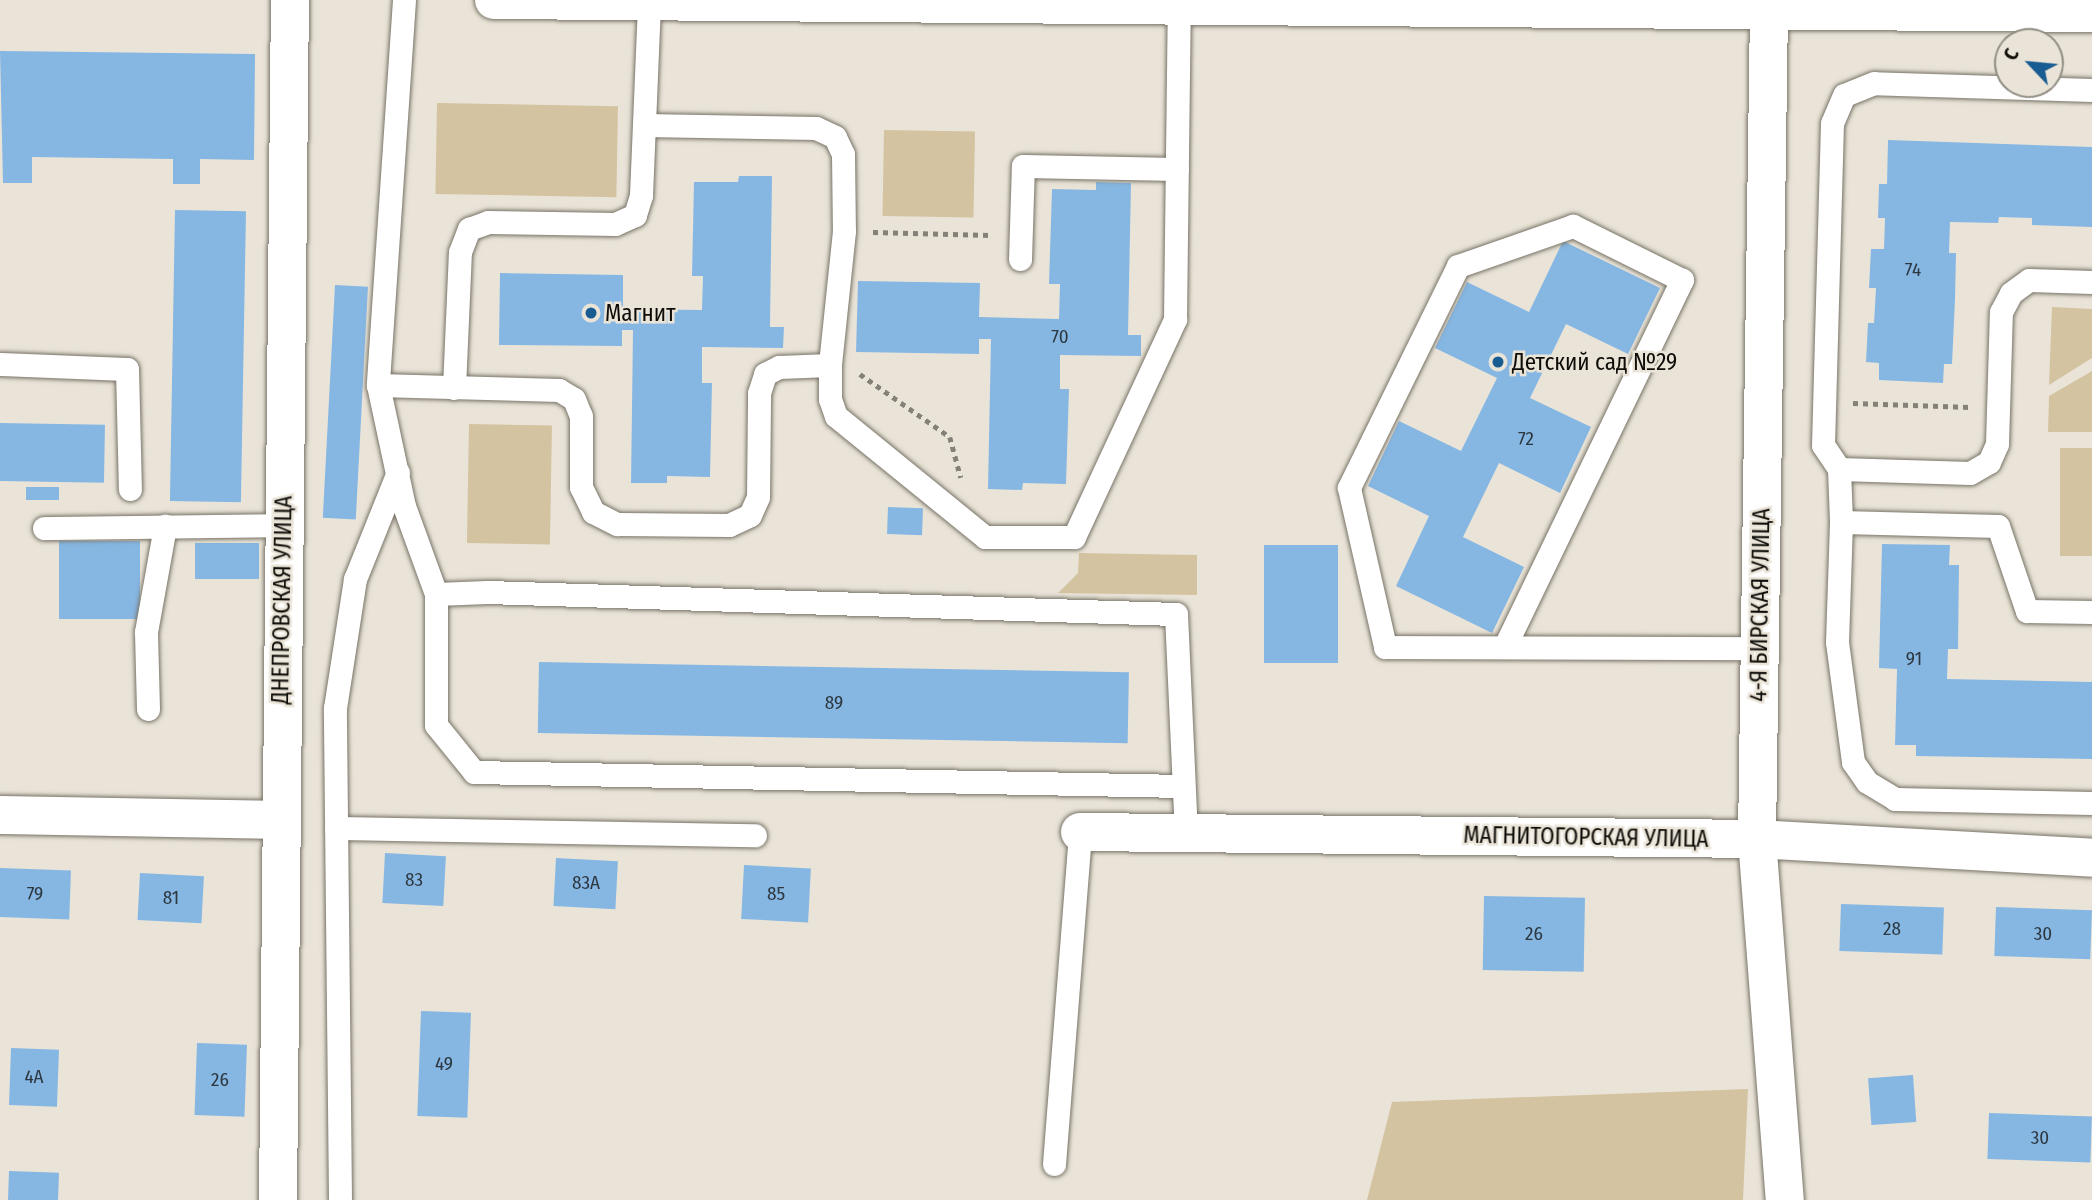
<!DOCTYPE html>
<html>
<head>
<meta charset="utf-8">
<style>
	body { margin:0 }
	#map { position:relative; width:2092px; height:1200px; overflow:hidden; background:#eae4d8; font-family:"Fira Sans Condensed",sans-serif }
	div>[style] { position:absolute }
	.green>* { inset:0; background:#d3c3a0; transform-origin:0 0 }
	.building>* { inset:0; background:#86b7e3; transform-origin:0 0 }
	.path>* { height:4.5px; margin-top:-2.25px; transform-origin:0; background:repeating-linear-gradient(90deg,#858179 0 5px,transparent 0 10px) }
	.roads { filter:drop-shadow(0 0 2px #787367) drop-shadow(0 0 2px #787367) }
	.service>* { height:23px; margin:-11.5px; padding:0 11.5px; transform-origin:11.5px; border-radius:11.5px; background:#fff }
	.minor>* { height:38px; margin:-19px; padding:0 19px; transform-origin:19px; border-radius:19px; background:#fff }
	.tertiary>* { height:38px; margin:-19px; padding:0 19px; transform-origin:19px; border-radius:19px; background:#fff }
	.dots>* { width:19px; height:19px; translate:-50% -50%; box-sizing:border-box; border:4px solid #eae4d8; border-radius:50% }
	span { translate:-50% -50%; white-space:nowrap; text-align:center; line-height:1.15; -webkit-text-stroke:5px #eae4d8; paint-order:stroke }
	.number-label { font-size:19px; color:#2c373f }
	.number-label span { -webkit-text-stroke-width:0 }
	.poi-label { font-size:23px; color:#0e0c08 }
	.left { translate:0 -50%; text-align:left }
	.street-label { font-size:23px; color:#0e0c08 }
	.north { position:absolute; left:1994px; top:28px; width:70px; height:70px; box-sizing:border-box; background:#eae4d8; border:2px solid #928e85; border-radius:50%; rotate:296deg; font-size:19px; font-weight:700; line-height:28px; text-align:center; color:#0e0c08 }
	.north::after { content:''; display:block; margin:auto; width:24px; height:32px; background:#185c91; clip-path:polygon(50% 0,100% 100%,50% 72%,0 100%) }
</style>
</head>
<body>
<div id="map">
	<div class="green">
		<div style="left:437px;top:103px;width:181px;height:91px;rotate:1deg"></div>
		<div style="left:884px;top:130px;width:91px;height:86px;rotate:1deg"></div>
		<div style="clip-path:polygon(2052px 307px,2092px 309px,2092px 358px,2049px 385px)"></div>
		<div style="clip-path:polygon(2092px 371px,2092px 432px,2048px 432px,2049px 396px)"></div>
		<div style="left:469px;top:424px;width:83px;height:119px;rotate:1deg"></div>
		<div style="left:2060px;top:448px;width:32px;height:108px"></div>
		<div style="clip-path:polygon(1079px 553px,1197px 555px,1197px 595px,1058px 593px,1078px 573px)"></div>
		<div style="clip-path:polygon(1748px 1089px,1743px 1200px,1367px 1200px,1392px 1102px)"></div>
	</div>
	<div class="building">
		<div style="clip-path:polygon(0 51px,255px 54px,254px 160px,200px 159px,200px 184px,173px 184px,173px 159px,32px 157px,32px 183px,3px 183px)"></div>
		<div style="clip-path:polygon(1888px 140px,2092px 147px,2092px 227px,2032px 225px,2032px 218px,1999px 217px,1998px 223px,1950px 222px,1949px 253px,1956px 253px,1955px 299px,1952px 364px,1944px 364px,1943px 383px,1879px 380px,1879px 363px,1866px 362px,1868px 323px,1874px 323px,1876px 288px,1869px 288px,1871px 249px,1884px 249px,1885px 218px,1878px 218px,1879px 184px,1887px 184px)"></div>
		<div style="clip-path:polygon(739px 176px,772px 176px,770px 327px,784px 327px,783px 348px,702px 347px,702px 383px,712px 383px,710px 477px,667px 476px,667px 483px,631px 483px,633px 330px,622px 330px,622px 346px,499px 345px,500px 273px,623px 275px,623px 309px,702px 310px,703px 276px,692px 276px,694px 182px,738px 182px)"></div>
		<div style="clip-path:polygon(1096px 182px,1131px 183px,1128px 335px,1141px 335px,1141px 356px,1060px 355px,1060px 389px,1069px 389px,1066px 484px,1023px 483px,1022px 490px,988px 489px,991px 339px,979px 339px,979px 354px,856px 352px,858px 281px,980px 283px,979px 317px,1059px 319px,1060px 284px,1049px 284px,1052px 189px,1096px 190px)"></div>
		<div style="left:175px;top:210px;width:71px;height:291px;rotate:1deg"></div>
		<div style="clip-path:polygon(1563px 241px,1660px 288px,1628px 354px,1566px 324px,1530px 398px,1591px 427px,1560px 493px,1499px 463px,1463px 537px,1524px 567px,1492px 633px,1396px 586px,1429px 516px,1368px 486px,1399px 421px,1461px 451px,1497px 378px,1435px 348px,1467px 282px,1529px 312px)"></div>
		<div style="left:335px;top:285px;width:33px;height:233px;rotate:3deg"></div>
		<div style="left:0;top:423px;width:105px;height:58px;rotate:1deg"></div>
		<div style="left:26px;top:487px;width:33px;height:13px"></div>
		<div style="left:888px;top:507px;width:35px;height:27px;rotate:2deg"></div>
		<div style="left:140px;top:541px;width:78px;height:81px;rotate:90deg"></div>
		<div style="left:259px;top:543px;width:36px;height:64px;rotate:90deg"></div>
		<div style="clip-path:polygon(1882px 544px,1950px 545px,1949px 565px,1959px 565px,1958px 649px,1948px 649px,1947px 679px,2092px 682px,2092px 759px,1916px 756px,1916px 745px,1895px 745px,1897px 669px,1879px 668px)"></div>
		<div style="left:1338px;top:545px;width:118px;height:74px;rotate:90deg"></div>
		<div style="left:539px;top:662px;width:590px;height:71px;rotate:1deg"></div>
		<div style="left:385px;top:853px;width:61px;height:50px;rotate:3deg"></div>
		<div style="left:556px;top:858px;width:62px;height:48px;rotate:3deg"></div>
		<div style="left:744px;top:865px;width:67px;height:54px;rotate:3deg"></div>
		<div style="left:0;top:868px;width:71px;height:49px;rotate:2deg"></div>
		<div style="left:140px;top:873px;width:64px;height:47px;rotate:3deg"></div>
		<div style="left:1484px;top:896px;width:101px;height:74px;rotate:1deg"></div>
		<div style="left:1841px;top:904px;width:103px;height:47px;rotate:2deg"></div>
		<div style="left:1996px;top:907px;width:96px;height:49px;rotate:2deg"></div>
		<div style="left:421px;top:1011px;width:50px;height:105px;rotate:2deg"></div>
		<div style="left:197px;top:1043px;width:50px;height:72px;rotate:2deg"></div>
		<div style="left:11px;top:1048px;width:48px;height:57px;rotate:2deg"></div>
		<div style="left:1913px;top:1075px;width:47px;height:45px;rotate:86deg"></div>
		<div style="left:1989px;top:1113px;width:103px;height:46px;rotate:2deg"></div>
		<div style="left:9px;top:1171px;width:50px;height:29px;rotate:2deg"></div>
	</div>
	<div class="path">
		<div style="left:873px;top:232px;width:117px;rotate:1.5deg"></div>
		<div style="left:860px;top:374px;width:110px;rotate:35deg"></div>
		<div style="left:950px;top:437px;width:42px;rotate:75deg"></div>
		<div style="left:1853px;top:403px;width:117px;rotate:2deg"></div>
	</div>
	<div class="roads">
		<div class="service">
			<div style="left:404px;top:0;width:386px;rotate:93.9deg"></div>
			<div style="left:378px;top:385px;width:124px;rotate:77.9deg"></div>
			<div style="left:404px;top:506px;width:94px;rotate:70deg"></div>
			<div style="left:436px;top:594px;width:51px;rotate:-2.2deg"></div>
			<div style="left:487px;top:592px;width:689px;rotate:1.83deg"></div>
			<div style="left:1176px;top:614px;width:219px;rotate:87.4deg"></div>
			<div style="left:2092px;top:90px;width:218px;rotate:-178.2deg"></div>
			<div style="left:1874px;top:83px;width:32px;rotate:158deg"></div>
			<div style="left:1844px;top:95px;width:30px;rotate:113deg"></div>
			<div style="left:1832px;top:123px;width:322px;rotate:91.6deg"></div>
			<div style="left:1823px;top:445px;width:29px;rotate:56deg"></div>
			<div style="left:1839px;top:469px;width:53px;rotate:87.8deg"></div>
			<div style="left:1841px;top:522px;width:157px;rotate:1.5deg"></div>
			<div style="left:1998px;top:526px;width:90px;rotate:71.2deg"></div>
			<div style="left:2027px;top:611px;width:65px;rotate:0.9deg"></div>
			<div style="left:644px;top:125px;width:172px;rotate:1deg"></div>
			<div style="left:816px;top:128px;width:21px;rotate:25deg"></div>
			<div style="left:835px;top:137px;width:19px;rotate:65deg"></div>
			<div style="left:843px;top:154px;width:77px;rotate:89.3deg"></div>
			<div style="left:844px;top:231px;width:135px;rotate:96deg"></div>
			<div style="left:1020px;top:259px;width:93px;rotate:-88.2deg"></div>
			<div style="left:1023px;top:166px;width:154px;rotate:1.1deg"></div>
			<div style="left:0;top:364px;width:127px;rotate:2.3deg"></div>
			<div style="left:127px;top:369px;width:120px;rotate:88.6deg"></div>
			<div style="left:378px;top:385px;width:181px;rotate:1.6deg"></div>
			<div style="left:559px;top:390px;width:17px;rotate:31deg"></div>
			<div style="left:574px;top:399px;width:18px;rotate:68deg"></div>
			<div style="left:581px;top:416px;width:71px;rotate:90deg"></div>
			<div style="left:581px;top:487px;width:28px;rotate:64deg"></div>
			<div style="left:593px;top:512px;width:27px;rotate:27deg"></div>
			<div style="left:617px;top:524px;width:112px;rotate:0.5deg"></div>
			<div style="left:729px;top:525px;width:23px;rotate:-25deg"></div>
			<div style="left:750px;top:515px;width:20px;rotate:-66deg"></div>
			<div style="left:758px;top:497px;width:104px;rotate:-89.4deg"></div>
			<div style="left:759px;top:393px;width:20px;rotate:-72deg"></div>
			<div style="left:765px;top:374px;width:16px;rotate:-27deg"></div>
			<div style="left:779px;top:367px;width:51px;rotate:-2.2deg"></div>
			<div style="left:830px;top:365px;width:34px;rotate:90deg"></div>
			<div style="left:830px;top:399px;width:18px;rotate:71deg"></div>
			<div style="left:836px;top:416px;width:192px;rotate:39.1deg"></div>
			<div style="left:985px;top:537px;width:89px"></div>
			<div style="left:1074px;top:537px;width:240px;rotate:-65.1deg"></div>
			<div style="left:1175px;top:319px;width:314px;rotate:-89.3deg"></div>
			<div style="left:454px;top:388px;width:136px;rotate:-87.5deg"></div>
			<div style="left:460px;top:252px;width:25px;rotate:-69deg"></div>
			<div style="left:469px;top:229px;width:20px;rotate:-20deg"></div>
			<div style="left:488px;top:222px;width:127px;rotate:0.9deg"></div>
			<div style="left:615px;top:224px;width:22px;rotate:-24deg"></div>
			<div style="left:635px;top:215px;width:21px;rotate:-73deg"></div>
			<div style="left:641px;top:195px;width:193px;rotate:-87.6deg"></div>
			<div style="left:1839px;top:469px;width:131px;rotate:1.7deg"></div>
			<div style="left:1970px;top:473px;width:22px;rotate:-30deg"></div>
			<div style="left:1989px;top:462px;width:20px;rotate:-66deg"></div>
			<div style="left:1997px;top:444px;width:132px;rotate:-88.3deg"></div>
			<div style="left:2001px;top:312px;width:21px;rotate:-62deg"></div>
			<div style="left:2011px;top:293px;width:22px;rotate:-36deg"></div>
			<div style="left:2029px;top:280px;width:63px;rotate:1.8deg"></div>
			<div style="left:1841px;top:522px;width:120px;rotate:91.9deg"></div>
			<div style="left:1837px;top:642px;width:121px;rotate:82.4deg"></div>
			<div style="left:1853px;top:762px;width:24px;rotate:55deg"></div>
			<div style="left:1867px;top:782px;width:33px;rotate:31deg"></div>
			<div style="left:1895px;top:799px;width:197px;rotate:1.2deg"></div>
			<div style="left:44px;top:528px;width:239px;rotate:-0.7deg"></div>
			<div style="left:436px;top:594px;width:131px;rotate:90deg"></div>
			<div style="left:436px;top:725px;width:60px;rotate:51deg"></div>
			<div style="left:474px;top:772px;width:709px;rotate:1.13deg"></div>
			<div style="left:1505px;top:646px;width:407px;rotate:-64.2deg"></div>
			<div style="left:1682px;top:280px;width:122px;rotate:-153.6deg"></div>
			<div style="left:1573px;top:226px;width:122px;rotate:160.8deg"></div>
			<div style="left:1458px;top:266px;width:247px;rotate:116.2deg"></div>
			<div style="left:1349px;top:488px;width:163px;rotate:77.2deg"></div>
			<div style="left:1385px;top:647px;width:375px;rotate:0.2deg"></div>
			<div style="left:148px;top:709px;width:77px;rotate:-91.5deg"></div>
			<div style="left:146px;top:632px;width:108px;rotate:-79.8deg"></div>
			<div style="left:336px;top:828px;width:419px;rotate:1deg"></div>
			<div style="left:1054px;top:1164px;width:333px;rotate:-85.5deg"></div>
			<div style="left:340px;top:1200px;width:492px;rotate:-90.6deg"></div>
			<div style="left:335px;top:708px;width:131px;rotate:-81.2deg"></div>
			<div style="left:355px;top:579px;width:115px;rotate:-68.1deg"></div>
		</div>
		<div class="minor">
			<div style="left:1769px;top:10px;width:829px;rotate:90.83deg"></div>
			<div style="left:1757px;top:839px;width:362px;rotate:85.6deg"></div>
			<div style="left:0;top:815px;width:279px;rotate:1deg"></div>
			<div style="left:1080px;top:832px;width:677px;rotate:0.59deg"></div>
			<div style="left:1757px;top:839px;width:336px;rotate:3.2deg"></div>
			<div style="left:278px;top:1200px;width:1200px;rotate:-89.43deg"></div>
		</div>
		<div class="tertiary">
			<div style="left:494px;top:0;width:1598px;rotate:0.47deg"></div>
		</div>
	</div>
	<div class="dots">
		<div style="left:591px;top:313px;background:#185c91"></div>
		<div style="left:1498px;top:362px;background:#185c91"></div>
	</div>
	<div class="number-label">
		<span style="left:1913px;top:270px">74</span>
		<span style="left:1060px;top:337px">70</span>
		<span style="left:1526px;top:439px">72</span>
		<span style="left:1914px;top:659px">91</span>
		<span style="left:834px;top:703px">89</span>
		<span style="left:414px;top:880px">83</span>
		<span style="left:586px;top:883px">83А</span>
		<span style="left:35px;top:894px">79</span>
		<span style="left:776px;top:894px">85</span>
		<span style="left:171px;top:898px">81</span>
		<span style="left:1892px;top:929px">28</span>
		<span style="left:1534px;top:934px">26</span>
		<span style="left:2043px;top:934px">30</span>
		<span style="left:444px;top:1064px">49</span>
		<span style="left:34px;top:1077px">4А</span>
		<span style="left:220px;top:1080px">26</span>
		<span style="left:2040px;top:1138px">30</span>
	</div>
	<div class="poi-label">
		<span class="left" style="left:605px;top:313px">Магнит</span>
		<span class="left" style="left:1512px;top:362px">Детский сад №29</span>
	</div>
	<div class="street-label">
		<span style="left:282px;top:600px;rotate:-89deg">ДНЕПРОВСКАЯ УЛИЦА</span>
		<span style="left:1760px;top:605px;rotate:-89deg">4-Я БИРСКАЯ УЛИЦА</span>
		<span style="left:1586px;top:837px;rotate:1deg">МАГНИТОГОРСКАЯ УЛИЦА</span>
	</div>
	<div class="north">С</div>
</div>
</body>
</html>
